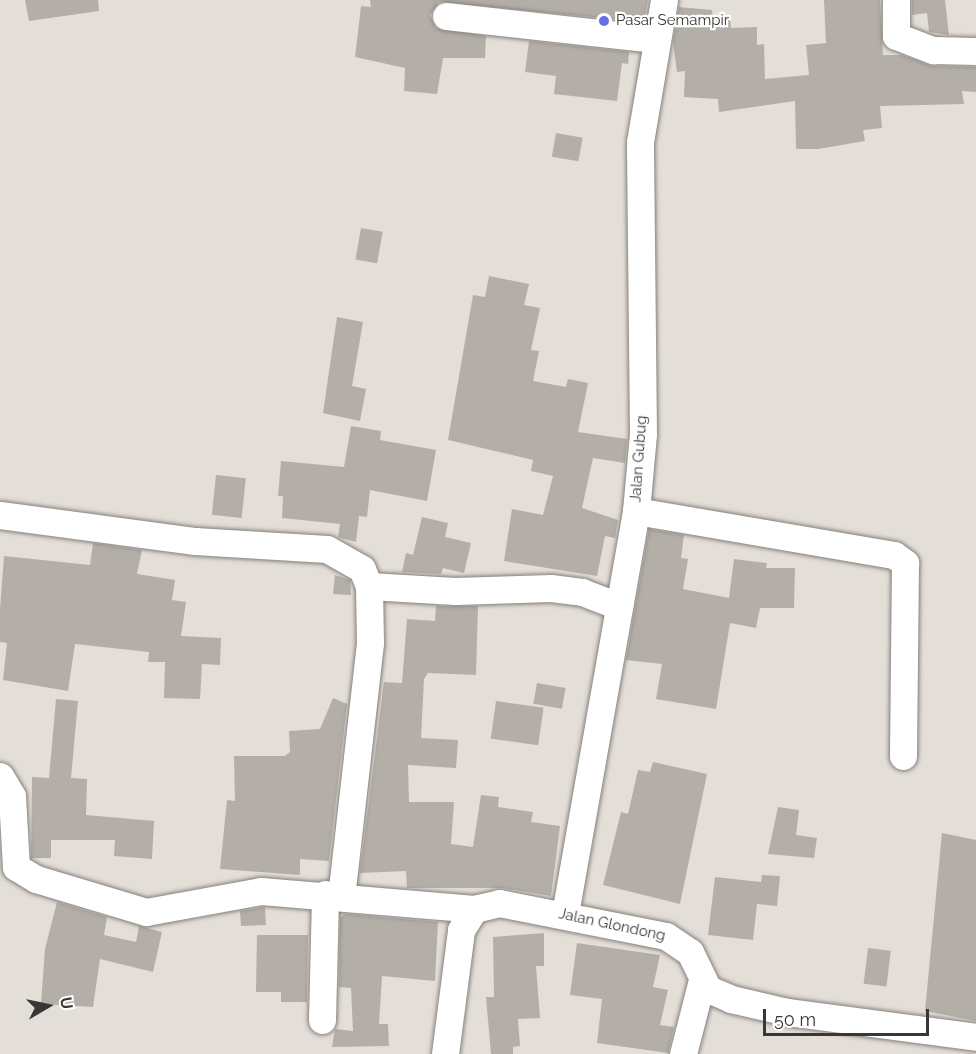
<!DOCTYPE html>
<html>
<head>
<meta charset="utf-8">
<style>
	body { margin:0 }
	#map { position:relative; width:976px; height:1054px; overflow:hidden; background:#e4ded9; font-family:Raleway,sans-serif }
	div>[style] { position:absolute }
	.building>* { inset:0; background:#b4aea9; transform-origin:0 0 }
	.roads { filter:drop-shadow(0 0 2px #86807b) drop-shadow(0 0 2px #86807b) }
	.minor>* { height:27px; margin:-13.5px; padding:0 13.5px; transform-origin:13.5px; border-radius:13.5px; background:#fff }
	.dots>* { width:16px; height:16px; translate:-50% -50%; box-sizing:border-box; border:3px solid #fff; border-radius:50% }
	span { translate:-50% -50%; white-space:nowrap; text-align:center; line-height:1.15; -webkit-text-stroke:4.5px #fff; paint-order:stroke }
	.poi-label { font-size:15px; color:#393735 }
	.left { translate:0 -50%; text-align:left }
	.street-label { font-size:15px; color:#393735 }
	.north { position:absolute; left:18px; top:976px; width:60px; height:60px; -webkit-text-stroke:4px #fff; paint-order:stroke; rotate:81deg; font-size:16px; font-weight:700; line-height:24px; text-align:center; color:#393735 }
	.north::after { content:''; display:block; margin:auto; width:21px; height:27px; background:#393735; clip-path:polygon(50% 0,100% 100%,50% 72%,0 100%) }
	.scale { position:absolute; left:763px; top:1009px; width:166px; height:27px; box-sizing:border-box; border:3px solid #393735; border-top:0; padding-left:8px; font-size:18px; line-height:21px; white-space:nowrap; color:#393735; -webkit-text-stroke:4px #fff; paint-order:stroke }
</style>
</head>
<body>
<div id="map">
	<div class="building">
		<div style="clip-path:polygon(25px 0,98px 0,99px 11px,29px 21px)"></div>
		<div style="clip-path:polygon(370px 0,648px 0,644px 22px,439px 2px,430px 15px,436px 28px,486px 36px,485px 58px,443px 58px,437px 94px,404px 91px,405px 68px,355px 57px,361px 6px,371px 7px)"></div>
		<div style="clip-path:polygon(824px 0,880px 0,883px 55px,902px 55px,932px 66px,976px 67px,976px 92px,962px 91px,964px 104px,880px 106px,882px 128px,863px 130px,865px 141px,818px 149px,796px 149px,795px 101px,719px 112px,718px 99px,684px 97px,685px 71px,677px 72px,673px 43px,679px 7px,712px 10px,713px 19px,730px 18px,731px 28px,757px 27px,757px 45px,764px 44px,765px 79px,809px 75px,806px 45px,826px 43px)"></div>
		<div style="clip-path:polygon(912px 0,945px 0,949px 35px,929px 32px,927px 13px,912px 15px)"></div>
		<div style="clip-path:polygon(529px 41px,629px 52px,628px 64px,622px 63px,617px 101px,554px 94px,556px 76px,525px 72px)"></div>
		<div style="left:556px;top:133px;width:27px;height:24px;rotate:10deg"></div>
		<div style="left:361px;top:228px;width:22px;height:32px;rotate:10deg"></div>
		<div style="clip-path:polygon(489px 276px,529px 284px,524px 305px,540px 308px,531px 350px,539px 351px,533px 381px,566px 387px,568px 379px,588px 383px,578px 432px,627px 439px,625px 463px,593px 458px,582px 508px,618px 520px,615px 538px,605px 536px,597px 576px,504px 561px,512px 509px,543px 515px,553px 476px,531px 471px,533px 460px,448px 440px,473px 295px,485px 297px)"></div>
		<div style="clip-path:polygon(337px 317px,363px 322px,352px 386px,366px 389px,360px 421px,323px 413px)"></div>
		<div style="clip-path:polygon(351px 426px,381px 431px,380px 440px,436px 450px,427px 501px,370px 490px,367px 517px,359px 516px,356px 542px,338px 537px,340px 524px,282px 518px,283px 496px,278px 496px,281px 461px,344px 467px)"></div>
		<div style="left:216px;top:475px;width:30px;height:40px;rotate:6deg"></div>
		<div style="clip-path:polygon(422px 517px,448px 523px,445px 537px,471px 543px,464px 573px,443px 568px,441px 574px,402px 572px,406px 553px,413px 555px)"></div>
		<div style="clip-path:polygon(649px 529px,684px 535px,681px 558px,688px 559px,683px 589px,729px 598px,734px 559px,767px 563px,766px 568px,795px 568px,794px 608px,760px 608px,756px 628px,730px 623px,716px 709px,656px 699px,662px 664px,626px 660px)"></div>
		<div style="clip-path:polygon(93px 543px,142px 550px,137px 574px,175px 580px,172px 600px,186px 602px,181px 636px,221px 638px,220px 665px,202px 664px,200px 699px,164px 698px,165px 662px,148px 662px,149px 652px,75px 644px,68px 691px,3px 680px,7px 643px,0 642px,0 609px,4px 556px,90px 565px)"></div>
		<div style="clip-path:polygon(335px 575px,350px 580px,351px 595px,333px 594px)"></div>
		<div style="clip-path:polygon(436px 606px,478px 606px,476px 675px,428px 673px,424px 679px,421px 738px,458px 740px,456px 768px,408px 765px,409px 802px,454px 802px,451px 844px,473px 847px,481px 795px,499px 797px,498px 807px,533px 812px,531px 822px,560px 826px,551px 896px,502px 888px,407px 888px,406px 871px,360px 873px,384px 682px,402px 683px,407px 619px,435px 621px)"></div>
		<div style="left:537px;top:683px;width:29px;height:21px;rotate:10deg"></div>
		<div style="clip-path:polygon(333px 698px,347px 704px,329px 861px,300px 859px,300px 875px,220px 869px,227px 800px,235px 801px,234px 756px,285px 756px,290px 752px,289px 731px,320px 729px)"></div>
		<div style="clip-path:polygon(56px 699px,78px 701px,71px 778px,87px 779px,86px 815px,154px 821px,152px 859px,114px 856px,115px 840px,51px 840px,51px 858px,31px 858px,32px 777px,49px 778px)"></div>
		<div style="left:496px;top:701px;width:48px;height:38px;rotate:8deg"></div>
		<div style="clip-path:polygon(653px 762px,707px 774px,680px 904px,603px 885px,621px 812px,628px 814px,638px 770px,650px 772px)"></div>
		<div style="clip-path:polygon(778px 807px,799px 810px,796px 835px,817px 838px,814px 858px,768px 854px)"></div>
		<div style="clip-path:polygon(942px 833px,976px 840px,976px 1021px,925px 1011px)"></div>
		<div style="clip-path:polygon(762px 875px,780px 876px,777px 906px,757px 904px,753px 940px,708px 935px,715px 877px,761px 882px)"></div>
		<div style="clip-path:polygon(57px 902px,107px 917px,104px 935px,136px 942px,139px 926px,162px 932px,153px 972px,100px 959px,93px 1007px,41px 1004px,45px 949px)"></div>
		<div style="clip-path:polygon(265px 907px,266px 925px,241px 926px,240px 911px)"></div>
		<div style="clip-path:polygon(346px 914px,438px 922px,435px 981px,382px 976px,379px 1024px,388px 1024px,389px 1046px,332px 1047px,335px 1029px,353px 1031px,351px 988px,339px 987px,340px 917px)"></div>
		<div style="clip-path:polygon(544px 933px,544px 966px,536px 966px,540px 1018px,518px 1019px,520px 1046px,513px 1047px,513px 1054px,491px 1054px,486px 997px,494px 997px,493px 937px)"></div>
		<div style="clip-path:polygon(257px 935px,308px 935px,307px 1002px,281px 1002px,281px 992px,256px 992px)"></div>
		<div style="clip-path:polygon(577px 943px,660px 955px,653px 987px,668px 990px,660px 1025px,674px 1027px,668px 1053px,597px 1043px,602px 999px,570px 995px)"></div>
		<div style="left:868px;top:948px;width:23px;height:36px;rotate:7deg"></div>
	</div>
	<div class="roads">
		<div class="minor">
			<div style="left:896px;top:0;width:36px;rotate:90deg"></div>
			<div style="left:896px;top:36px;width:40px;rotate:21deg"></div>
			<div style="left:933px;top:50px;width:43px;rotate:1.3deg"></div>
			<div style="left:446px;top:16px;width:211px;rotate:6.3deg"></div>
			<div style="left:636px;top:511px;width:262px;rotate:9.7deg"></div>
			<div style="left:894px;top:555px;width:14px;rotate:36deg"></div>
			<div style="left:905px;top:563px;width:193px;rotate:90.6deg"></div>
			<div style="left:0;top:515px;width:197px;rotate:7.6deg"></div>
			<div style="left:195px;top:541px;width:132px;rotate:3.5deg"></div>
			<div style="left:327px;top:549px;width:40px;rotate:29.7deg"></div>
			<div style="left:362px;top:569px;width:18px;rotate:68deg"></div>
			<div style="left:369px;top:586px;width:57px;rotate:89deg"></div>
			<div style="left:370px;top:643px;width:255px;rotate:96.5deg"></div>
			<div style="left:369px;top:586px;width:86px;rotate:3.3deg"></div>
			<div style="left:455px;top:591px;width:96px;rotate:-1.8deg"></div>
			<div style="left:551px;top:588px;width:31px;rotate:7deg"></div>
			<div style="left:582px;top:592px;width:40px;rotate:21deg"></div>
			<div style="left:0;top:776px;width:23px;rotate:59deg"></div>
			<div style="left:12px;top:796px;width:71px;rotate:86.8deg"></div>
			<div style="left:16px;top:867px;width:23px;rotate:31deg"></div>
			<div style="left:36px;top:879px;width:115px;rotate:16.7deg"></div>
			<div style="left:146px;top:912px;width:117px;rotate:-10.3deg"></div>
			<div style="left:261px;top:891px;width:214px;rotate:4.8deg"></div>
			<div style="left:565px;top:914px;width:409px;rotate:-80deg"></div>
			<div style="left:636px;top:511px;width:77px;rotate:-84.8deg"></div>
			<div style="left:643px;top:434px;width:292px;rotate:-90.6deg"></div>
			<div style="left:640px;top:142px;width:144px;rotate:-80.4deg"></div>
			<div style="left:322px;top:1020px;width:126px;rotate:-88.6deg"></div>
			<div style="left:445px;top:1054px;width:125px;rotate:-82.6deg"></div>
			<div style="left:461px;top:930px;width:25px;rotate:-58deg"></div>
			<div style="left:474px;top:909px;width:26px;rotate:-13deg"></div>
			<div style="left:499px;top:903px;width:170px;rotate:11.2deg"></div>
			<div style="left:666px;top:936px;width:29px;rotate:34deg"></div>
			<div style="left:690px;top:952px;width:41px;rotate:64.1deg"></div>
			<div style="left:708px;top:989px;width:25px;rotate:23deg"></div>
			<div style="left:731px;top:999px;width:57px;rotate:13.1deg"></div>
			<div style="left:787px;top:1012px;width:191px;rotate:7.5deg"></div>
			<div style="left:683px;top:1054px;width:76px;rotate:-75.6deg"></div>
		</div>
	</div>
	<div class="dots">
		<div style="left:604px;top:21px;background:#636fe7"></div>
	</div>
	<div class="poi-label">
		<span class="left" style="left:616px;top:21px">Pasar Semampir</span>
	</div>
	<div class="street-label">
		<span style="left:639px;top:459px;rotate:-86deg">Jalan Gubug</span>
		<span style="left:612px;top:925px;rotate:12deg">Jalan Glondong</span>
	</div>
	<div class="north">U</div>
	<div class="scale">50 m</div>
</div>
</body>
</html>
